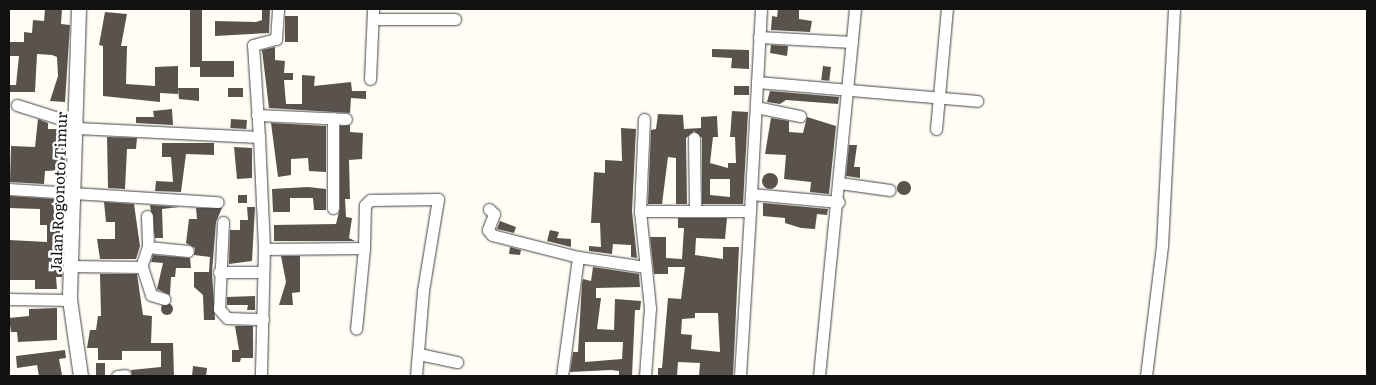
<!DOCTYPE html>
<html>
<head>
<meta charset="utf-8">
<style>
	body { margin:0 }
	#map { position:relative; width:1376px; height:385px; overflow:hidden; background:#fffdf5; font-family:Literata,serif }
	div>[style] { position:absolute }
	.building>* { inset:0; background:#5a524d; transform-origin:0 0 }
	.round { border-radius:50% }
	.roads { filter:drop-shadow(0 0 1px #444) drop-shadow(0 0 1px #444) }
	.minor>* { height:11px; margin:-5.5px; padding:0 5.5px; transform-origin:5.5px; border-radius:5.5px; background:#fff }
	.tertiary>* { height:14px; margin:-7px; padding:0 7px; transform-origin:7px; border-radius:7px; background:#fff }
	span { translate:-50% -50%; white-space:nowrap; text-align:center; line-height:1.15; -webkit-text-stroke:5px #fff; paint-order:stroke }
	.street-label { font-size:15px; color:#111 }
	.frame { position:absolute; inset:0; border:10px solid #111; pointer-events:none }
</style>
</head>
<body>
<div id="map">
	<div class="building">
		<div style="clip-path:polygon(45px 9px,62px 9px,61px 24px,70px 25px,65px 102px,50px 101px,58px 76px,57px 57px,52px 55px,37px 54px,35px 92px,10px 92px,10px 85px,16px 85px,19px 56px,9px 56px,9px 42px,24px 42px,24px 32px,32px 33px,33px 20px,44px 21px)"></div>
		<div style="left:190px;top:9px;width:12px;height:58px"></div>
		<div style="clip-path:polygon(262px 9px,270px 9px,269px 33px,215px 36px,215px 21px,256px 22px,262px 20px)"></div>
		<div style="clip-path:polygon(778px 9px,799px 9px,799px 19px,812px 21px,810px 32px,771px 30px,772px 16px,777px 17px)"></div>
		<div style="clip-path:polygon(105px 12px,127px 14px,121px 46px,127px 46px,126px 84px,155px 86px,155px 67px,178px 66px,178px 94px,160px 93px,160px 102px,103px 96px,103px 46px,99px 45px)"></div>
		<div style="left:285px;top:16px;width:13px;height:26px"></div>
		<div style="clip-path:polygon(771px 45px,788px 46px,787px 56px,770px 53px)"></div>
		<div style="clip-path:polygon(275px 47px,275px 60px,285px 61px,284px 73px,293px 73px,293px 80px,284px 80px,286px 104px,302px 104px,302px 75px,315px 76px,314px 86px,351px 82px,352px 91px,366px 91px,366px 99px,351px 98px,350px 113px,269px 108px,262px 50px)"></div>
		<div style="clip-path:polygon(712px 49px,749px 50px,749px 69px,731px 68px,732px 58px,712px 57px)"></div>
		<div style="left:200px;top:61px;width:34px;height:16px"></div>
		<div style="left:823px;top:66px;width:8px;height:14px;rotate:7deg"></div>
		<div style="left:734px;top:86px;width:15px;height:9px"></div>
		<div style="clip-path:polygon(178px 88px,199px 88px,199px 101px,179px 99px)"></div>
		<div style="left:228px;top:88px;width:15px;height:9px"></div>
		<div style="clip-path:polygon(770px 91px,839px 97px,838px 104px,786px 100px,780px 104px,767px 102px)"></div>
		<div style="clip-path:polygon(172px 109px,173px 125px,136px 123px,136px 117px,154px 117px,153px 111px)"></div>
		<div style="clip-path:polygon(evenodd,732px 111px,748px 112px,743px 204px,702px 204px,702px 138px,694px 131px,686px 138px,687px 204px,676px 204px,676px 158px,668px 157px,662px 204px,648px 204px,651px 130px,656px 129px,658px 114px,683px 115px,684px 129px,701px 128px,701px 117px,717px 116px,718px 137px,713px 137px,710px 163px,728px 168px,728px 163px,736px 163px,735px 137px,730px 137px,732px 111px,710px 179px,730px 179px,730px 197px,710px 195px,710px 179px)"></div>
		<div style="clip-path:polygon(807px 117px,836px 126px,829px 194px,810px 192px,811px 182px,784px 179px,786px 155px,765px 154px,771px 118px,789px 121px,789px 132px,803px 133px)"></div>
		<div style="clip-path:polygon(38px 119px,48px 123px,48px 129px,64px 129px,65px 170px,45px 171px,44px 184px,10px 182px,11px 146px,35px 147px)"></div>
		<div style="left:231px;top:119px;width:16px;height:9px;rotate:4deg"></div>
		<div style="clip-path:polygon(271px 123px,326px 126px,326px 172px,309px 171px,308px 158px,291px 159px,291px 175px,278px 177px)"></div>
		<div style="clip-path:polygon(350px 125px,350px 132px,363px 133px,362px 159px,349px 160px,350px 199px,345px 199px,346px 217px,352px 218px,349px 238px,355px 241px,274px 241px,274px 225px,336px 224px,340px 208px,340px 126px)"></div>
		<div style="clip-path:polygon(621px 128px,636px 129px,632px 211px,637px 258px,631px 257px,631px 245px,613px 244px,612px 254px,589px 251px,589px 246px,601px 247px,600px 223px,591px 223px,594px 172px,605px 173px,605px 160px,622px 161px)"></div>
		<div style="clip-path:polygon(107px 137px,137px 138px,136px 149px,127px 149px,125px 189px,108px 188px)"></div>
		<div style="clip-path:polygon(162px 143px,214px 143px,214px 155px,186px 154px,181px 192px,155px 191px,156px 181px,173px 182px,171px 157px,162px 157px)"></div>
		<div style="clip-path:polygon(849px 145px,857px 145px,854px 167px,860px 167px,860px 178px,846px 176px)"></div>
		<div style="clip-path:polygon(234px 147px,252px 148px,252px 178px,237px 179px)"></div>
		<div class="round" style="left:762px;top:173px;width:16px;height:16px"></div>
		<div class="round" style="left:897px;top:181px;width:14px;height:14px"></div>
		<div style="clip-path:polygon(308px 187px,326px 189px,326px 210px,314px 210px,313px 198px,290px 198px,290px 212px,273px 212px,272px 189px)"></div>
		<div style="left:238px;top:195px;width:9px;height:8px"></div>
		<div style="clip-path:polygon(9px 196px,54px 199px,54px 214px,64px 214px,62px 277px,56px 277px,57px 289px,35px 289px,35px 280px,9px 280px,9px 240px,47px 242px,47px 225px,40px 225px,40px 209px,9px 208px)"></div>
		<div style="clip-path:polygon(104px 202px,134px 204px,140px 246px,136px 259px,100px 259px,97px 239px,115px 239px,115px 222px,106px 222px)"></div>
		<div style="clip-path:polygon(763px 203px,828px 209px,827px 215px,817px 214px,815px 229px,801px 228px,785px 223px,785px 218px,763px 216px)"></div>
		<div style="clip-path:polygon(150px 205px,179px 207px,162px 209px,163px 238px,155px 238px)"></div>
		<div style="clip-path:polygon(247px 207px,255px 207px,252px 261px,229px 264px,230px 230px,240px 230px,240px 220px,248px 220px)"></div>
		<div style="clip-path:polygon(196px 208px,222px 208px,216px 222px,212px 272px,215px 320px,204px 320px,203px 295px,194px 287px,194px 272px,209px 272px,210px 257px,194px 255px,195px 248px,186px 243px,189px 219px,197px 219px)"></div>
		<div style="clip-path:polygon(evenodd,678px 218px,727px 218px,725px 239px,696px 238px,695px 255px,723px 259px,723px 247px,739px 247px,733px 376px,699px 376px,700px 363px,678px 362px,677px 376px,658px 376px,658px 368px,662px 368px,668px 298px,681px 299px,685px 267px,668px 267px,668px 274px,654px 274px,650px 237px,666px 237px,666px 258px,682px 259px,684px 228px,678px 228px,678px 218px,695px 313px,718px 313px,720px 352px,691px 349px,692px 335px,681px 334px,682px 319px,695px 318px,695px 313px)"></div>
		<div style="clip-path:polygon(500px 221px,516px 227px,514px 233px,497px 229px)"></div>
		<div style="clip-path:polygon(550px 230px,559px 232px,557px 238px,571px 239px,571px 247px,547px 241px)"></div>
		<div style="clip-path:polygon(510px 247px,521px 250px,520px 255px,509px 254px)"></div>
		<div style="clip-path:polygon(153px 255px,190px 258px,191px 268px,176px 268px,175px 277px,171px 277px,170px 295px,157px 289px,163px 263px,151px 262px)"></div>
		<div style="clip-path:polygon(281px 256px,300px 256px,300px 292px,292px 293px,293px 305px,279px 305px,286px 282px)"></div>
		<div style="clip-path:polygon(evenodd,593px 267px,639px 274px,640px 287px,596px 288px,596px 298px,601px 298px,597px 329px,614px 330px,615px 299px,641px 301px,640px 310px,635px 310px,632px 376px,619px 376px,619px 371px,611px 370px,570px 372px,573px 352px,578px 352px,582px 283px,583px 279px,591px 281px,593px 267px,585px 342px,623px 342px,622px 359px,585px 362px,585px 342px)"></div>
		<div style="clip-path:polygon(100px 274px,137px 274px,143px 315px,152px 316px,151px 343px,173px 343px,174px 376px,132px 376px,131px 370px,161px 367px,161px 351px,122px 351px,122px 360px,98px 360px,98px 348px,87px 348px,90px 330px,96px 330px,98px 316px,101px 316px)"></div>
		<div style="clip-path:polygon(255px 296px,255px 310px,247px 310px,248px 305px,227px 305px,227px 297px)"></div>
		<div class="round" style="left:161px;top:303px;width:12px;height:12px"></div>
		<div style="clip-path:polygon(57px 308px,57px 340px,18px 342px,17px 332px,11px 332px,9px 318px,29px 316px,29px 309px)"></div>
		<div style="clip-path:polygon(235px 326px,253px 326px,253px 358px,241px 358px,240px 362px,232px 362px,232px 350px,239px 350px)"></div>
		<div style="clip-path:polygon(65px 350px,66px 358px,59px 359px,62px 375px,39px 376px,37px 365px,17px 368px,16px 356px)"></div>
		<div style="left:96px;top:363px;width:9px;height:12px"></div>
		<div style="clip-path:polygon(193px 366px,207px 368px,206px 376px,192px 376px)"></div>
	</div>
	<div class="roads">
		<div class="minor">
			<div style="left:373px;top:19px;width:82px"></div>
			<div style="left:759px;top:37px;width:93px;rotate:3.1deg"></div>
			<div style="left:370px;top:79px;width:70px;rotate:-87.5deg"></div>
			<div style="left:757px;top:82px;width:221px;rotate:4.9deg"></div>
			<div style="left:17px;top:105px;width:63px;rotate:17.6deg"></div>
			<div style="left:756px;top:107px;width:45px;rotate:11.6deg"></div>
			<div style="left:257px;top:115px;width:89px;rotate:2.6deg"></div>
			<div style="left:333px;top:118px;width:90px;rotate:90deg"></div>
			<div style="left:644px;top:119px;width:92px;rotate:92.5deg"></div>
			<div style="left:640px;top:211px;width:98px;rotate:84.1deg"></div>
			<div style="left:650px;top:308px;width:68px;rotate:94.2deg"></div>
			<div style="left:77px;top:128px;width:182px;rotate:2.8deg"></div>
			<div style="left:259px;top:137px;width:112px;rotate:87.4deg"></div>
			<div style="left:264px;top:249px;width:127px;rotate:91.4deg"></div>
			<div style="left:936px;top:129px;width:121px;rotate:-84.8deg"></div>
			<div style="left:259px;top:137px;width:92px;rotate:-93.7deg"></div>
			<div style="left:253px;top:45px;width:24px;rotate:-15deg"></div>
			<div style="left:276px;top:39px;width:30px;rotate:-86deg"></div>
			<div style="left:694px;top:138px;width:72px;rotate:89.2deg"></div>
			<div style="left:840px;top:183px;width:50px;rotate:8deg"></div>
			<div style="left:9px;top:189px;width:209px;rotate:3.6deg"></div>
			<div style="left:751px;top:194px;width:185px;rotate:-86.9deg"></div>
			<div style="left:489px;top:209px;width:7px;rotate:45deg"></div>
			<div style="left:494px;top:214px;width:17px;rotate:111deg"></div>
			<div style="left:488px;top:230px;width:6px;rotate:51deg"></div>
			<div style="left:492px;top:235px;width:89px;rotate:14.3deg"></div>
			<div style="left:578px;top:257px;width:68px;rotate:8.5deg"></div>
			<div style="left:640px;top:211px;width:110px"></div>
			<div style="left:750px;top:211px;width:17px;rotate:-87deg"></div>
			<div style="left:751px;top:194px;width:88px;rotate:5.2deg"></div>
			<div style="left:147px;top:216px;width:31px;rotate:88deg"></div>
			<div style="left:223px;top:222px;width:87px;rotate:92.6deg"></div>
			<div style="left:219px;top:309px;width:12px;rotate:48deg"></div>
			<div style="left:227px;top:318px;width:36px;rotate:2deg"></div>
			<div style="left:364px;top:248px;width:43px;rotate:-88.7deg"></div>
			<div style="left:365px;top:205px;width:7px;rotate:-45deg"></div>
			<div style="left:370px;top:200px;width:68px;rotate:-0.8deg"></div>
			<div style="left:438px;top:199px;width:93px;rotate:99.3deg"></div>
			<div style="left:423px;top:291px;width:85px;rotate:94.7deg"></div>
			<div style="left:264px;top:249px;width:100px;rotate:-0.6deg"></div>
			<div style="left:364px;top:248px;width:81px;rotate:95.6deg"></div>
			<div style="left:71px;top:266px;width:70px;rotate:0.8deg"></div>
			<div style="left:141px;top:267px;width:21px;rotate:-71deg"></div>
			<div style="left:148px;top:247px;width:40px;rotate:5.7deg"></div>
			<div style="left:142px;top:267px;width:29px;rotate:72deg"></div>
			<div style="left:151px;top:295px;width:14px;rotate:17deg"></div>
			<div style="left:219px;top:272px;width:44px"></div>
			<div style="left:9px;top:299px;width:61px;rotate:0.9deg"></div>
			<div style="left:419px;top:354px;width:39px;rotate:12deg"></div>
			<div style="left:117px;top:376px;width:8px;rotate:-7deg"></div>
			<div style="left:562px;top:376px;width:120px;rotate:-82.3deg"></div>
			<div style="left:740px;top:376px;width:165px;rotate:-86.5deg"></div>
			<div style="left:819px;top:376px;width:369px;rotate:-84.4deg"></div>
			<div style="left:1146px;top:376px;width:131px;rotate:-83deg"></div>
			<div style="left:1162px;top:246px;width:237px;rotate:-87.1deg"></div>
		</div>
		<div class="tertiary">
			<div style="left:79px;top:9px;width:291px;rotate:91.8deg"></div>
			<div style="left:70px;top:300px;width:77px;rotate:81.8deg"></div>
		</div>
	</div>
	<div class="street-label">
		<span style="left:58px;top:192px;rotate:-88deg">Jalan Rogonoto Timur</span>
	</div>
	<div class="frame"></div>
</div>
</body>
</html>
